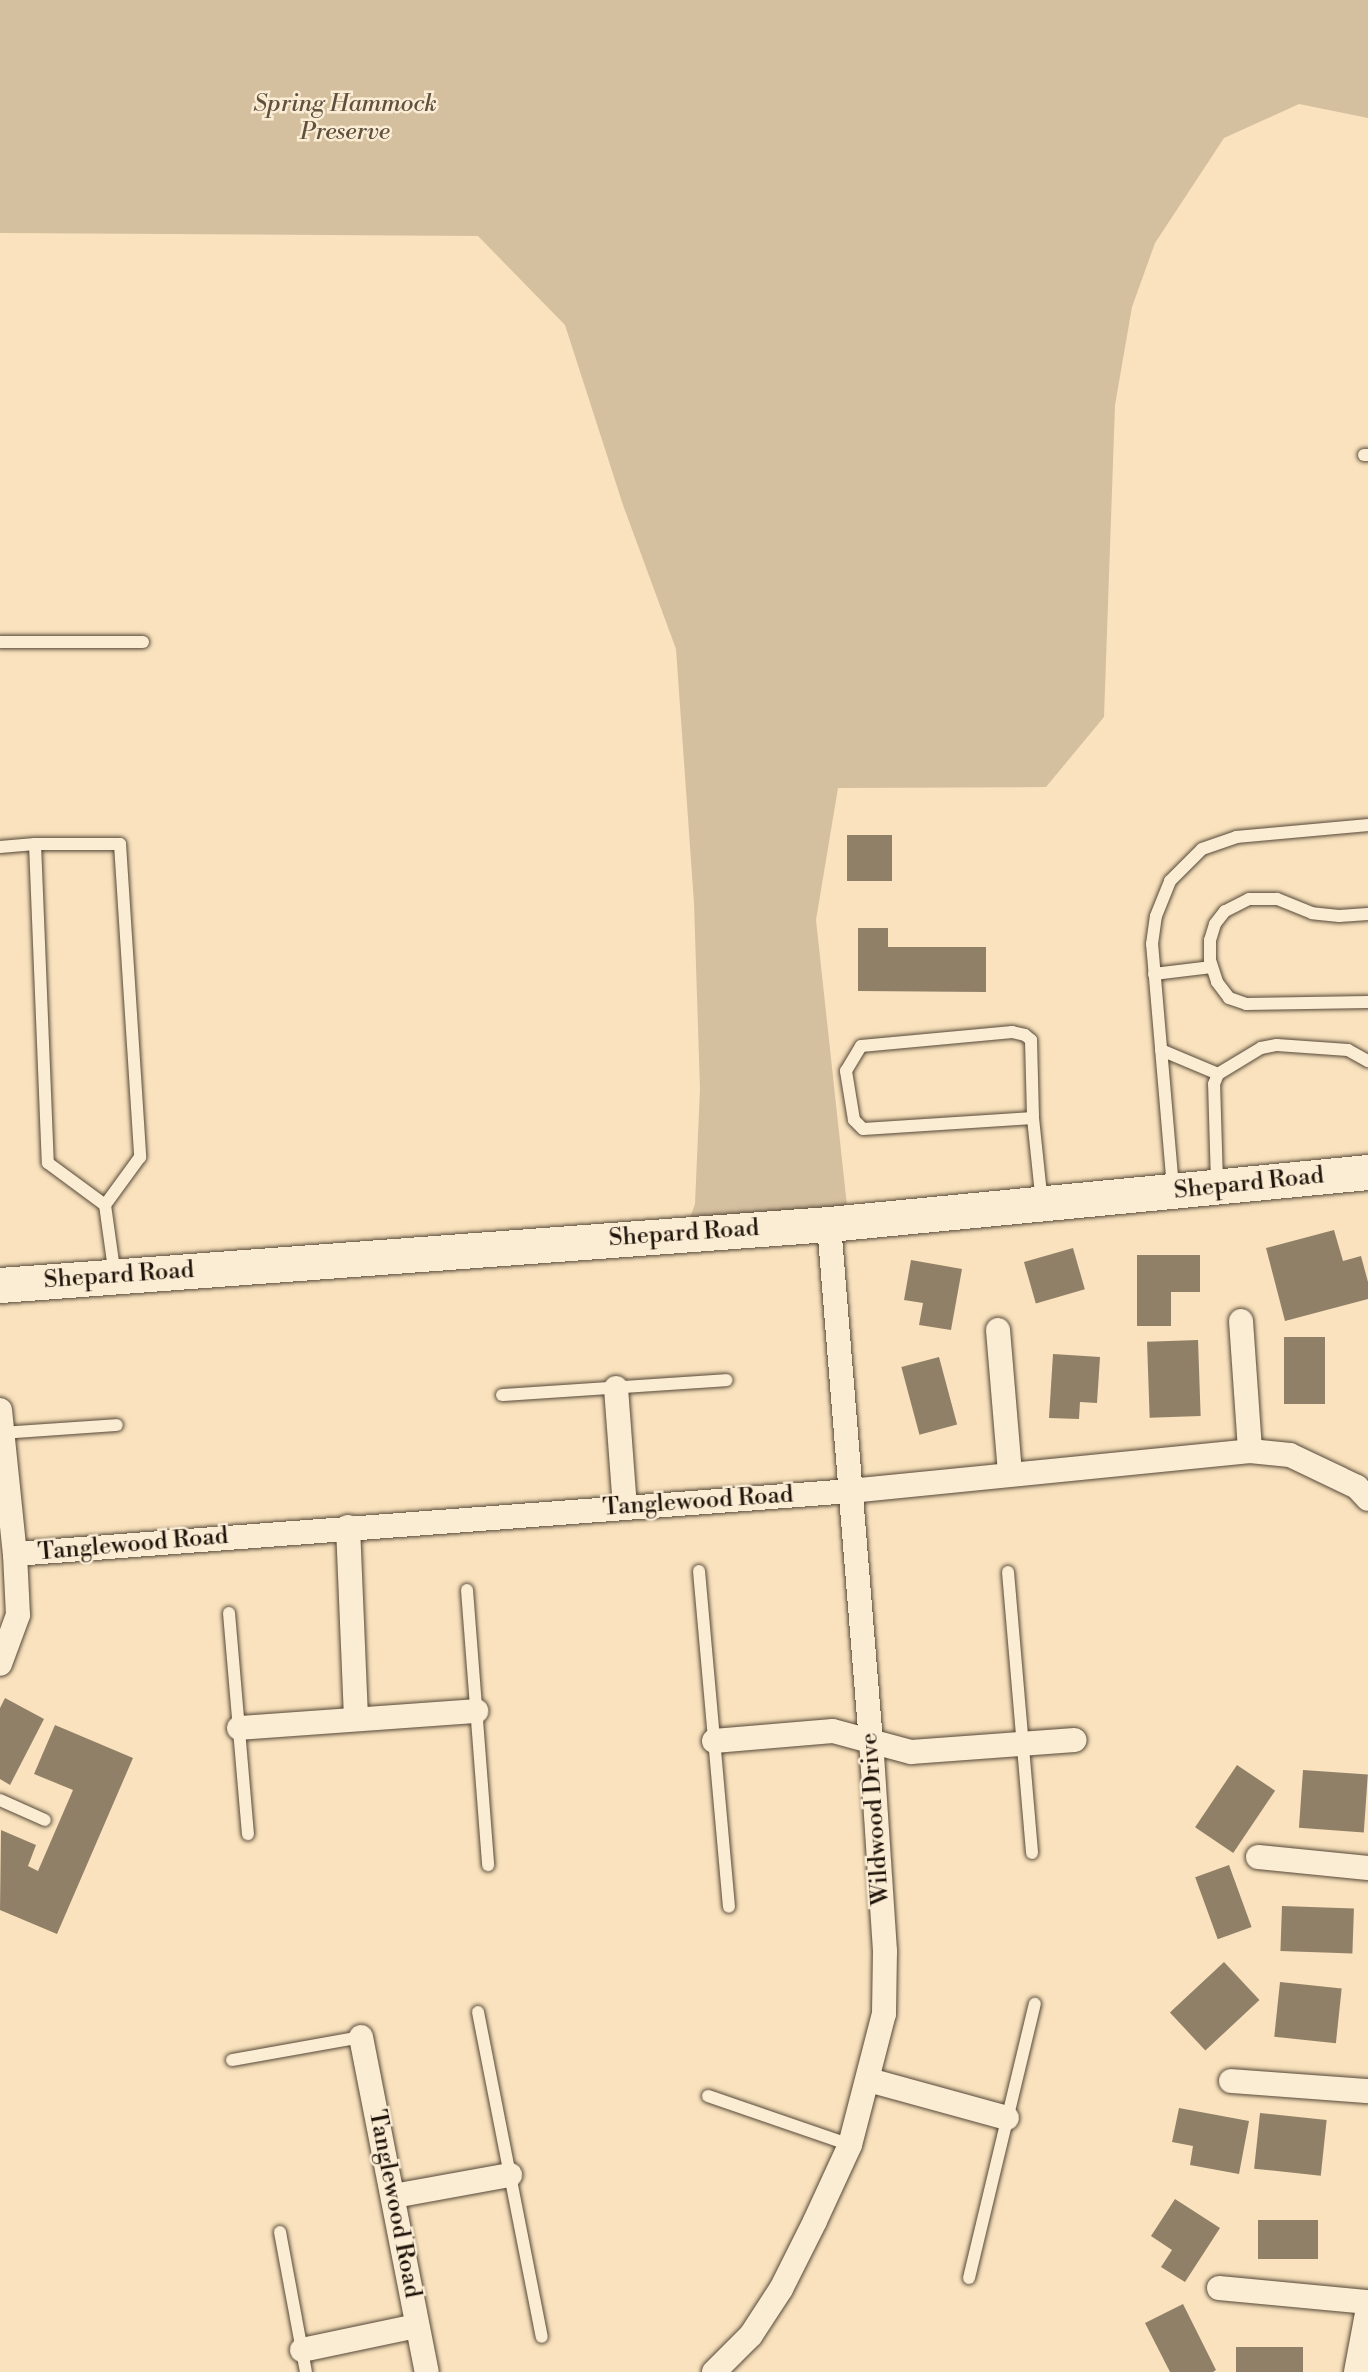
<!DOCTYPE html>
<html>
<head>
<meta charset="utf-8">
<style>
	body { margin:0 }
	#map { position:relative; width:1368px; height:2372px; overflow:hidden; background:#f9e2bd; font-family:"Libre Bodoni",serif }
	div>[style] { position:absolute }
	.green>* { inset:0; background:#d4bf9f }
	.building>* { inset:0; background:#918068; transform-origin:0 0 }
	.roads { filter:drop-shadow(0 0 2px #564838) drop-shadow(0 0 2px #564838) }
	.lane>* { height:12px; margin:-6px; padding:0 6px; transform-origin:6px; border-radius:6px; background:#fbecd4 }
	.street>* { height:24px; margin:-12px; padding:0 12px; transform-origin:12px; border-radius:12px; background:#fbecd4 }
	.secondary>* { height:35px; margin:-17.5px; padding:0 17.5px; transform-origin:17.5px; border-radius:17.5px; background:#fbecd4 }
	span { translate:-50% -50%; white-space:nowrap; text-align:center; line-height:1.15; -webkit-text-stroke:5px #fbecd4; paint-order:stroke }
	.park-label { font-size:24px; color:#5f503f; font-style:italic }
	.street-label { font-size:24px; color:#20150b }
</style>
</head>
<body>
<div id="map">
	<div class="green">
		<div style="clip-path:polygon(0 0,1368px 0,1368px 118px,1299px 104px,1224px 138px,1155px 243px,1132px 307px,1115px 405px,1104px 717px,1046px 787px,838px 788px,816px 920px,847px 1206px,690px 1218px,695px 1204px,700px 1089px,694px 903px,676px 649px,623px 505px,565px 325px,478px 236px,0 233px)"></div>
	</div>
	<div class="building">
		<div style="left:847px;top:835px;width:45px;height:46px"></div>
		<div style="clip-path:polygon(858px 928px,888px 928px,888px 947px,986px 947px,986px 992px,858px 991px)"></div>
		<div style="clip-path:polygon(1334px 1230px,1343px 1261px,1361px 1256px,1368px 1282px,1368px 1299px,1285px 1321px,1266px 1248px)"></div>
		<div style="left:1073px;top:1248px;width:43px;height:51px;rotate:74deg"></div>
		<div style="clip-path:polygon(1137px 1255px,1200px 1255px,1200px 1292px,1171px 1292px,1171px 1326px,1137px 1326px)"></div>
		<div style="clip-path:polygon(911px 1260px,962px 1269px,951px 1330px,919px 1325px,923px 1303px,904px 1300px)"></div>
		<div style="left:1284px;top:1337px;width:41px;height:67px"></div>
		<div style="left:1198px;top:1340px;width:76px;height:51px;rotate:88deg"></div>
		<div style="clip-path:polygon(1053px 1354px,1100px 1357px,1097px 1403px,1080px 1402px,1079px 1419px,1049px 1418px)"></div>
		<div style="left:939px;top:1357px;width:70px;height:39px;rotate:75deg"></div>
		<div style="clip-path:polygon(5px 1698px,44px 1719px,10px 1785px,0 1779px,0 1708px)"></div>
		<div style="clip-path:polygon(55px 1725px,133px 1758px,57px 1934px,0 1910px,1px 1830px,36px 1845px,28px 1866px,38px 1871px,73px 1790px,34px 1774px)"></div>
		<div style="left:1237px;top:1765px;width:46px;height:75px;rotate:34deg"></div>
		<div style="left:1303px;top:1770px;width:65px;height:58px;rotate:4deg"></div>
		<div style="left:1229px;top:1865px;width:66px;height:36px;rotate:70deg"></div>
		<div style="left:1282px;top:1906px;width:72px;height:45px;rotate:2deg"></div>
		<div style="left:1224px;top:1962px;width:52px;height:74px;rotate:47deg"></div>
		<div style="left:1280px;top:1982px;width:62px;height:55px;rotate:6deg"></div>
		<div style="clip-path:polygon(1179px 2108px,1249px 2121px,1239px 2174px,1190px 2165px,1193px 2146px,1172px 2142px)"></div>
		<div style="left:1260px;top:2113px;width:67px;height:56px;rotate:6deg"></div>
		<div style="clip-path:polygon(1175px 2199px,1220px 2228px,1185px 2282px,1161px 2267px,1172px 2250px,1151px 2236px)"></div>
		<div style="left:1258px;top:2220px;width:60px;height:39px"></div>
		<div style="clip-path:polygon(1183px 2304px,1216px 2370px,1213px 2372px,1170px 2372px,1145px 2323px)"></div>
		<div style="left:1236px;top:2347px;width:67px;height:25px"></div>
	</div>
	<div class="roads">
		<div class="lane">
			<div style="left:1364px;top:455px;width:4px"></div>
			<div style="left:0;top:642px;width:143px"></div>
			<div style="left:35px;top:844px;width:85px"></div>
			<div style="left:120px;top:844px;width:314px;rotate:86.3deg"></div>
			<div style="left:140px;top:1157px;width:59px;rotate:126.1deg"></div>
			<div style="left:0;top:847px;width:35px;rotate:-5deg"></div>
			<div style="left:35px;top:844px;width:319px;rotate:87.7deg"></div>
			<div style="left:48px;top:1163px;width:71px;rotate:36.4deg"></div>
			<div style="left:105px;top:1205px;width:72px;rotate:82deg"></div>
			<div style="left:1368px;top:914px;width:29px;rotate:176deg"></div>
			<div style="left:1339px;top:916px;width:27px;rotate:-174deg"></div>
			<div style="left:1312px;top:913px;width:38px;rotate:-158deg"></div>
			<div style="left:1277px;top:899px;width:28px;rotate:180deg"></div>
			<div style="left:1249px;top:899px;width:27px;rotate:153deg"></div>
			<div style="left:1225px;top:911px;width:16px;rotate:128deg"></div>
			<div style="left:1215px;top:924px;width:17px;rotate:107deg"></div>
			<div style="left:1210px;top:940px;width:20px;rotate:90deg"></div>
			<div style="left:1210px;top:960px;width:23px;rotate:72deg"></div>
			<div style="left:1217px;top:982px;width:20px;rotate:53deg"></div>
			<div style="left:1229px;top:998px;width:18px;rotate:19deg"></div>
			<div style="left:1246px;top:1004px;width:122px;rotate:-0.9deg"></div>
			<div style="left:1154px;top:974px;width:58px;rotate:-6.9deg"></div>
			<div style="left:1161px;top:1050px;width:62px;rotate:22.8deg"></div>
			<div style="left:1033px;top:1118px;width:170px;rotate:176.3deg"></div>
			<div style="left:863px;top:1129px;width:13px;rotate:-135deg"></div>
			<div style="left:854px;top:1120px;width:50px;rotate:-99.3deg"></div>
			<div style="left:846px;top:1071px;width:29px;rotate:-59deg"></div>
			<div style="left:861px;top:1046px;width:152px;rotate:-5.3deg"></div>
			<div style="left:1012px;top:1032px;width:13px;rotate:13deg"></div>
			<div style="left:1025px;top:1035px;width:8px;rotate:40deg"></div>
			<div style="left:1031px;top:1040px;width:78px;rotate:88.5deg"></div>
			<div style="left:1033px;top:1118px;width:85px;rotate:84deg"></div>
			<div style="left:1217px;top:1183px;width:99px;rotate:-91.7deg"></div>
			<div style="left:1214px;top:1084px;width:11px;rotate:-68deg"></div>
			<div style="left:1218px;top:1074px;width:50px;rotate:-31.2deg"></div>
			<div style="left:1261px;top:1048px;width:16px;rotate:-11deg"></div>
			<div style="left:1277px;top:1045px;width:71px;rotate:4deg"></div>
			<div style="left:1348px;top:1050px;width:23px;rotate:29deg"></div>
			<div style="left:1173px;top:1188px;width:245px;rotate:-94.9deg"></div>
			<div style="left:1152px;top:944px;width:28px;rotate:-82deg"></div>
			<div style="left:1156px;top:916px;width:38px;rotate:-68deg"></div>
			<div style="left:1170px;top:881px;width:45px;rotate:-45deg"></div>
			<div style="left:1202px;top:849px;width:36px;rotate:-19deg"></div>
			<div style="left:1236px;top:837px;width:133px;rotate:-5.2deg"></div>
			<div style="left:502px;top:1395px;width:225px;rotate:-3.8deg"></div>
			<div style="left:0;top:1433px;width:117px;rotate:-3.9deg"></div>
			<div style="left:699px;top:1571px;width:337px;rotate:84.9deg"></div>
			<div style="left:1008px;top:1572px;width:282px;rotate:85.1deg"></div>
			<div style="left:467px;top:1590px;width:276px;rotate:85.6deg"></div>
			<div style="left:229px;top:1613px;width:222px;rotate:85.1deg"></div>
			<div style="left:0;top:1800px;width:49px;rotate:24deg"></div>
			<div style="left:478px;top:2012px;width:331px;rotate:78.9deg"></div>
			<div style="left:232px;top:2060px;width:131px;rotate:-10.1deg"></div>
			<div style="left:708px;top:2096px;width:150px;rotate:19deg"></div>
			<div style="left:280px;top:2232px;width:142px;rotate:79.5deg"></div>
			<div style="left:969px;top:2278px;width:282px;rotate:-76.5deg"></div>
		</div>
		<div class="street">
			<div style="left:1241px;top:1321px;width:130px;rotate:86deg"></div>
			<div style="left:998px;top:1330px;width:144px;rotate:85.2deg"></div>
			<div style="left:616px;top:1388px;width:119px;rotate:85.7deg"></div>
			<div style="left:0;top:1410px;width:145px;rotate:84.1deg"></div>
			<div style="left:15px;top:1554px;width:61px;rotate:87.2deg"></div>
			<div style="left:18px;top:1615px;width:52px;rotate:110.2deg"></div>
			<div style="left:348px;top:1527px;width:192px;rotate:87.6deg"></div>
			<div style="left:15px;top:1554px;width:837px;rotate:-4.31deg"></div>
			<div style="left:850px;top:1491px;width:402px;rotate:-5.7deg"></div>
			<div style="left:1250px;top:1451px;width:40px;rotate:5.7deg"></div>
			<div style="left:1290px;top:1455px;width:74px;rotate:25.5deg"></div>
			<div style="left:1357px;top:1487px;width:16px;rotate:47deg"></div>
			<div style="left:239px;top:1728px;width:238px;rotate:-4.1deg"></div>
			<div style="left:714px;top:1741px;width:119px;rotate:-4.8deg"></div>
			<div style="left:833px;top:1731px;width:81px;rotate:15.1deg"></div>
			<div style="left:911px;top:1752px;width:164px;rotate:-4.2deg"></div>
			<div style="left:1258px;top:1857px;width:111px;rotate:5.7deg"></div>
			<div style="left:361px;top:2037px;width:341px;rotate:78.9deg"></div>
			<div style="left:869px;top:2080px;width:143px;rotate:15.4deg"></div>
			<div style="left:1231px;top:2081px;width:137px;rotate:4.2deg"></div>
			<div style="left:394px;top:2196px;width:118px;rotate:-10.3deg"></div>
			<div style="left:1219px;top:2288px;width:150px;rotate:5.4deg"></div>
			<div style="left:302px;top:2350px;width:117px;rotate:-11.8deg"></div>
			<div style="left:714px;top:2372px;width:52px;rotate:-45deg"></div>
			<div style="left:751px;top:2335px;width:55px;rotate:-56.9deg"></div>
			<div style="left:781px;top:2289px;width:76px;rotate:-63.4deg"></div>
			<div style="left:815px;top:2221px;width:84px;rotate:-65.3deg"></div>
			<div style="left:850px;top:2145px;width:135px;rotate:-75.5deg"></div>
			<div style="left:884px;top:2014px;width:63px;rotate:-89.1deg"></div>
			<div style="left:885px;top:1951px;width:209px;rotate:-93.8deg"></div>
			<div style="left:871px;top:1742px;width:520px;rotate:-94.64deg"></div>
			<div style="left:1356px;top:2372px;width:65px;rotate:-79.4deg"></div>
		</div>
		<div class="secondary">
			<div style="left:0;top:1285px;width:831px;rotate:-4.21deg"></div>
			<div style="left:829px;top:1224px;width:542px;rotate:-5.51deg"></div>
		</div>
	</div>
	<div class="park-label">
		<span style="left:345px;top:119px">Spring Hammock<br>Preserve</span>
	</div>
	<div class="street-label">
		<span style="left:1249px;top:1184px;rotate:-6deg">Shepard Road</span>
		<span style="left:684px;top:1234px;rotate:-4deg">Shepard Road</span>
		<span style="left:119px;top:1276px;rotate:-4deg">Shepard Road</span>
		<span style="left:698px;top:1502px;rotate:-4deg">Tanglewood Road</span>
		<span style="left:133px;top:1545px;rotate:-5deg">Tanglewood Road</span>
		<span style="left:876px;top:1819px;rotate:-94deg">Wildwood Drive</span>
		<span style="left:394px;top:2204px;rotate:79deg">Tanglewood Road</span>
	</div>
</div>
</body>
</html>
